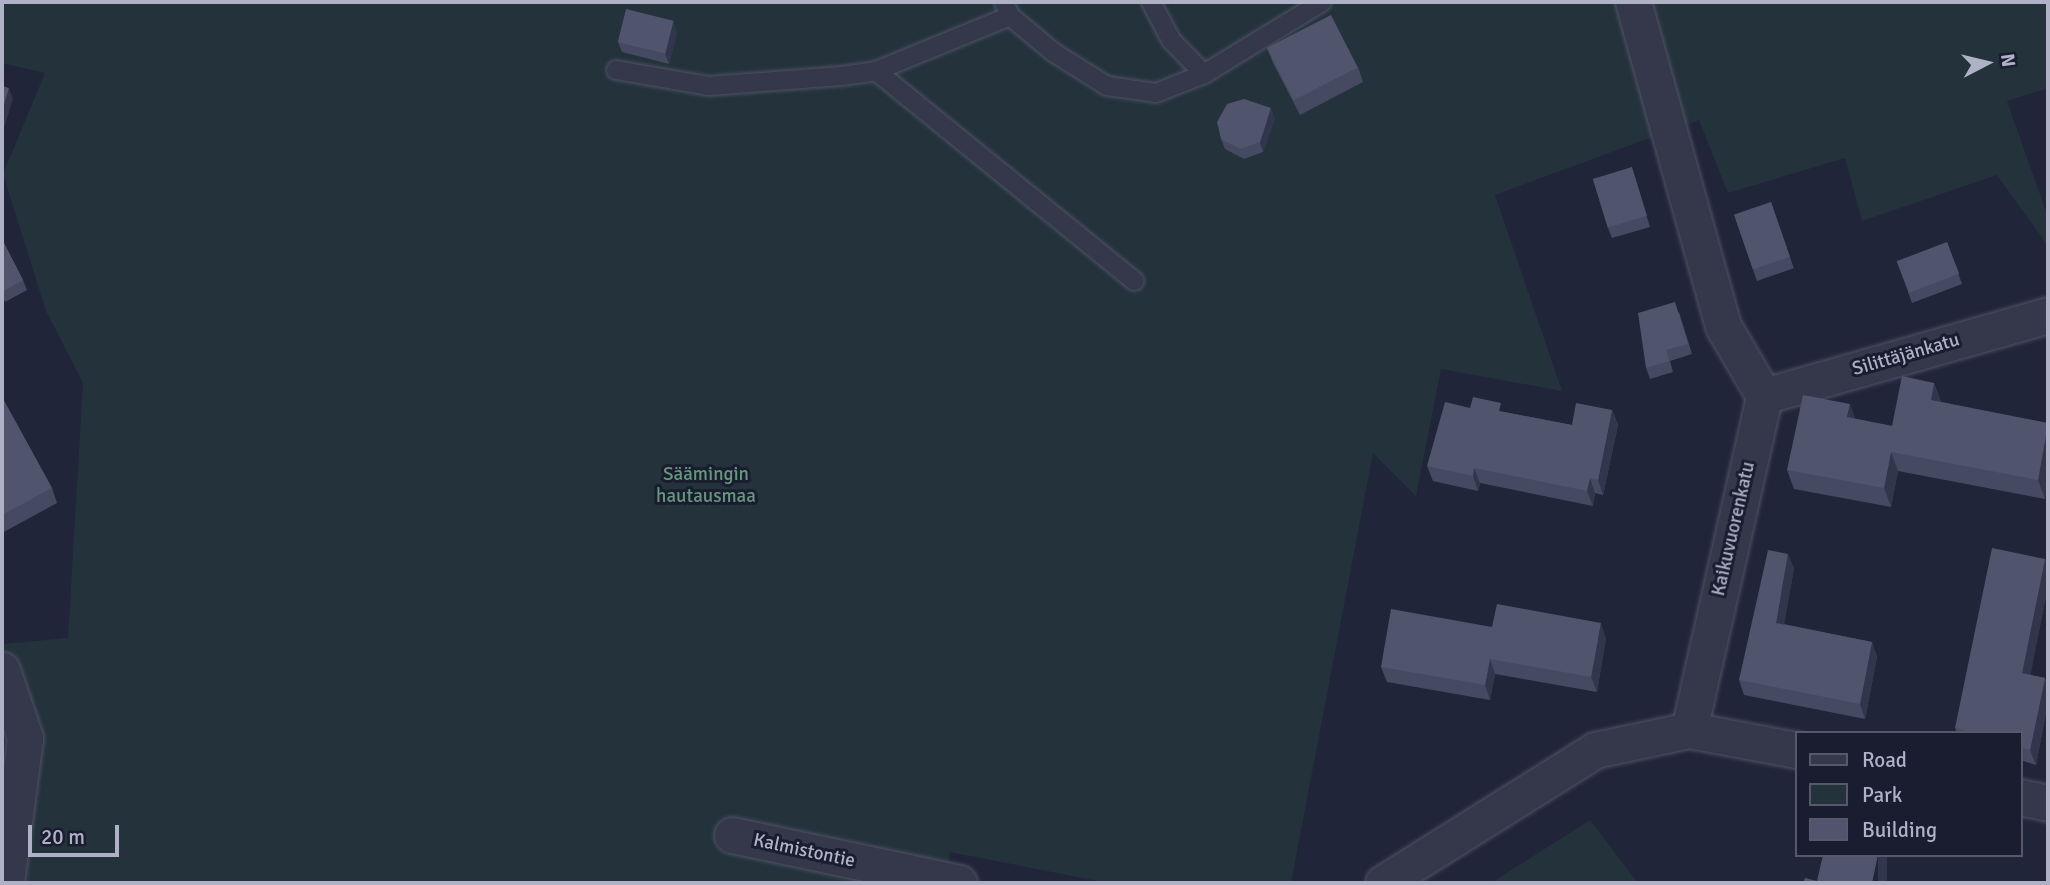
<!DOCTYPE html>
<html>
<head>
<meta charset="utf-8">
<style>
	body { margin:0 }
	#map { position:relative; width:2050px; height:885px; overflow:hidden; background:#21253a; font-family:Signika,sans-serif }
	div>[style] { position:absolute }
	.green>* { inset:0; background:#23323b }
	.roads { filter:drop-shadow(0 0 2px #4f5265) drop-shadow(0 0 2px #4f5265) }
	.service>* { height:18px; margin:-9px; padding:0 9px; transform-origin:9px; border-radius:9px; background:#34384a }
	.minor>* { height:35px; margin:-17.5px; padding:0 17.5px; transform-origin:17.5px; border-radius:17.5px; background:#34384a }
	.wall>* { inset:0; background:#454962; transform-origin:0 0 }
	.shaded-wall>* { inset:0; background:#32364d; transform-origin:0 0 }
	.building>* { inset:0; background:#50546c; transform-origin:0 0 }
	span { translate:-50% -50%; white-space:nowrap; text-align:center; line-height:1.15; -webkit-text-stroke:6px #1a1d2f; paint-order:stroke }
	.street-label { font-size:19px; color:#afb2c6 }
	.park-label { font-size:19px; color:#66987e }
	.frame { position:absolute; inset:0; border:4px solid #afb2c6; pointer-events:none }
	.legend { position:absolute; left:1795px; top:731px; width:228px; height:126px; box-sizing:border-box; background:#1a1d2f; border:2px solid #56596b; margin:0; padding:9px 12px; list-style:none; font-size:21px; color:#afb2c6 }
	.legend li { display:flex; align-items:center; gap:14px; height:35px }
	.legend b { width:35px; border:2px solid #56596b }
	.north { position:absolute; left:1952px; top:28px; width:70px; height:70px; -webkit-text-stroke:5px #1a1d2f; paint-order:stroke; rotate:83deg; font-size:19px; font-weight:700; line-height:28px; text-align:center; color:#afb2c6 }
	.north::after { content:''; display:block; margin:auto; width:24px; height:32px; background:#afb2c6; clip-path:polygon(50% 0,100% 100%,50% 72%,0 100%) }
	.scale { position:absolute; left:28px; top:825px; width:91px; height:32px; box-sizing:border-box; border:4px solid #afb2c6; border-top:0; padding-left:9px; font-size:21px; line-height:24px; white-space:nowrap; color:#afb2c6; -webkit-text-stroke:5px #1a1d2f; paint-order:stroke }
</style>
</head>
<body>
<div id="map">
	<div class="green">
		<div style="clip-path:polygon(2px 2px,2048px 2px,2048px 88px,2007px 101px,2048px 217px,2048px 246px,1997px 175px,1862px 221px,1845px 158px,1728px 193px,1699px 120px,1495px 195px,1562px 391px,1441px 369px,1416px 496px,1373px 453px,1291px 883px,1108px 883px,950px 852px,945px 883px,6px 883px,25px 738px,2px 670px,2px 644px,68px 638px,83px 383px,46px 311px,3px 174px,45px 73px,2px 63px)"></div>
		<div style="clip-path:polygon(1590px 820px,1638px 883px,1491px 883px)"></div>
	</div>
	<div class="roads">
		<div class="service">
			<div style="left:1004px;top:2px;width:15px;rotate:67deg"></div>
			<div style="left:1010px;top:16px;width:56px;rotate:39.9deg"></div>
			<div style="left:1053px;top:52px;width:64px;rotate:32.2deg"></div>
			<div style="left:1107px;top:86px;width:49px;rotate:8.1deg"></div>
			<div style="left:1156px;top:93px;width:52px;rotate:-21.6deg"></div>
			<div style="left:1204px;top:74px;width:138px;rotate:-31.4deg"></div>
			<div style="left:1151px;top:2px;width:43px;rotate:62.2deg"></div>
			<div style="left:1171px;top:40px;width:47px;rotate:45.9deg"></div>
			<div style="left:616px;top:70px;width:94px;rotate:9.8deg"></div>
			<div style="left:709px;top:86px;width:133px;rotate:-4.3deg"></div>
			<div style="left:842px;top:76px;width:34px;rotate:-8deg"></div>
			<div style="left:876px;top:71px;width:145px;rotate:-22.3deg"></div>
			<div style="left:876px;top:71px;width:333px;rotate:39.1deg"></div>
		</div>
		<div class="minor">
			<div style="left:1764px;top:396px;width:295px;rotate:-15.9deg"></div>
			<div style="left:2px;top:670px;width:72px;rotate:71.3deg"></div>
			<div style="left:25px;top:738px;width:146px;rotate:97.5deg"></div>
			<div style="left:1689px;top:730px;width:109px;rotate:10.6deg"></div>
			<div style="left:2020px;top:797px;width:29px;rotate:12deg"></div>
			<div style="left:732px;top:835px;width:232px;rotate:11.9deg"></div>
			<div style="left:1383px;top:883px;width:250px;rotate:-32.1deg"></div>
			<div style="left:1595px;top:750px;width:96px;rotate:-12deg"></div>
			<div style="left:1689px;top:730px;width:342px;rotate:-77.3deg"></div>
			<div style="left:1764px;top:396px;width:81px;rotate:-120.4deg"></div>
			<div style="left:1723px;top:326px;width:336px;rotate:-105.5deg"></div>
		</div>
	</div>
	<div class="wall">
		<div style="clip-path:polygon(677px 32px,669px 64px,622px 52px,618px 42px)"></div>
		<div style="clip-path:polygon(1267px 48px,1358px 67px,1363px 82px,1300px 115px,1273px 63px)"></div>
		<div style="clip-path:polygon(1275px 118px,1263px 152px,1244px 159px,1225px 149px,1221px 139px)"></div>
		<div style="clip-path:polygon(1635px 178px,1650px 227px,1612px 238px,1608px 228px)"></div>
		<div style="left:1771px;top:202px;width:70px;height:39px;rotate:71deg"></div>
		<div style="clip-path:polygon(2px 239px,23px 280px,27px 290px,5px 302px,2px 296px)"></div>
		<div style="clip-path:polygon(1947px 242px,1962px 284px,1912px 303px,1908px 292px)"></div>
		<div style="clip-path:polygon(1679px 312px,1692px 354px,1670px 361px,1673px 372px,1650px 379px,1646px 368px)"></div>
		<div style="clip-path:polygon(1934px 383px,1941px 402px,2048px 426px,2048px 481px,2045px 499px,1898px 471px,1891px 507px,1794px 489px,1787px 470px,1856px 419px,1892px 426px)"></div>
		<div style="clip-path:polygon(2px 397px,52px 488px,57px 503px,2px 533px)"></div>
		<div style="clip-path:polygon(1470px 408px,1504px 412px,1572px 425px,1612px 410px,1618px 425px,1603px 495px,1595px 493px,1593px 506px,1480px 483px,1478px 491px,1433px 481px,1427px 466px)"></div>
		<div style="clip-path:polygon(2045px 559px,2048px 567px,2048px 586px,2030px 675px,2045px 678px,2048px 688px,2048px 702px,2036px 765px,2020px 760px,2020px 733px,1957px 733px,1955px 728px)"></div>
		<div style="clip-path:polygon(1794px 568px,1784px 624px,1872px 642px,1877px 657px,1865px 719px,1744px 695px,1739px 680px)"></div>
		<div style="clip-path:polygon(1606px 638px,1597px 692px,1495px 674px,1490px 700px,1387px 682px,1381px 667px)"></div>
	</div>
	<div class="shaded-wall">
		<div style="clip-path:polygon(673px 21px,677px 32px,669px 64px,665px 54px)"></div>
		<div style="clip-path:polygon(9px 88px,13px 99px,4px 128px,2px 123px,2px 112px)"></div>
		<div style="clip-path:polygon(1271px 108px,1275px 118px,1263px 152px,1260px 142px)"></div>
		<div style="clip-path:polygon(1934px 383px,1941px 402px,1937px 419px,1931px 400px)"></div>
		<div style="clip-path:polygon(1850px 404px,1857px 423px,1847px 417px)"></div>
		<div style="clip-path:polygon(1612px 410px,1618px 425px,1603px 495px,1598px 480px)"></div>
		<div style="clip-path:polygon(2048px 426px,2048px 481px,2045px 499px,2038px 480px)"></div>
		<div style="clip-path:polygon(1891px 452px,1898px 471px,1891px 507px,1884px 488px)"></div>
		<div style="clip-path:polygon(1474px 468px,1480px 483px,1478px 491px,1473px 476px)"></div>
		<div style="clip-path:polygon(1590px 478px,1595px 493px,1593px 506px,1587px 491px)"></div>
		<div style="clip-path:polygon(1788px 554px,1794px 568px,1782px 637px,1776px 623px)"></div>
		<div style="clip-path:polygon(2045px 559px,2048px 567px,2048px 586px,2028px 688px,2022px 673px)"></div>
		<div style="clip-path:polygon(1601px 623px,1606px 638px,1597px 692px,1591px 677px)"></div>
		<div style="clip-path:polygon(1872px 642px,1877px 657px,1865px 719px,1860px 704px)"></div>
		<div style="clip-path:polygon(1490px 659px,1495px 674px,1490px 700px,1485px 685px)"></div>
		<div style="clip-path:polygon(2045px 678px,2048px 688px,2048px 702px,2036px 765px,2030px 750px)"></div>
		<div style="left:1878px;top:855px;width:9px;height:29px"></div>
	</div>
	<div class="building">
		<div style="left:626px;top:9px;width:49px;height:34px;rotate:14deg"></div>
		<div style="left:1331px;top:15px;width:59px;height:72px;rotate:63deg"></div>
		<div style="clip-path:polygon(2px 86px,9px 88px,2px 112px)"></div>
		<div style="clip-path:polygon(1244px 99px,1271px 108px,1260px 142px,1240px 149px,1221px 139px,1217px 122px,1227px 104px)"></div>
		<div style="left:1632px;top:167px;width:51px;height:41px;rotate:73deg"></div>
		<div style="left:1771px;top:202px;width:58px;height:39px;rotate:71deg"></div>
		<div style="clip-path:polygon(2px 239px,23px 280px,2px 292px)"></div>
		<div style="left:1947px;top:242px;width:34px;height:54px;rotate:69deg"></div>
		<div style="clip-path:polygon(1675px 302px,1688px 344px,1666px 350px,1669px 361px,1646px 368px,1638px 313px)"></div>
		<div style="clip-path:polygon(1902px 376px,1934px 383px,1931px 400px,2048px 423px,2038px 480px,1891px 452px,1884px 488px,1787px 470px,1803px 395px,1850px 404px,1847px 417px,1892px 426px)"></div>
		<div style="clip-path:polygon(2px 397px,52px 488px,2px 515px)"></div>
		<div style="clip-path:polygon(1473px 397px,1501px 403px,1499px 411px,1572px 425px,1576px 403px,1612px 410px,1598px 480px,1590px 478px,1587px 491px,1474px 468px,1473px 476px,1427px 466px,1445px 402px,1470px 408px)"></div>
		<div style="clip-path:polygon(1992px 548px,2045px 559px,2022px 673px,2045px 678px,2030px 750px,2020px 747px,2020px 733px,1973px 733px,1955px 728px)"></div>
		<div style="clip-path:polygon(1768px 550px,1788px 554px,1776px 623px,1872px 642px,1860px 704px,1739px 680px)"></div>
		<div style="clip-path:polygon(1497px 604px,1601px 623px,1591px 677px,1490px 659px,1485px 685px,1381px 667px,1391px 609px,1492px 627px)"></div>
		<div style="clip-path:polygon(1823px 855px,1878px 855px,1872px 883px,1803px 883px,1805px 878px,1817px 881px)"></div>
	</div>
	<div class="street-label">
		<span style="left:1906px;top:355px;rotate:-16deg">Silittäjänkatu</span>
		<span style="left:1734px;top:529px;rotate:-77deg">Kaikuvuorenkatu</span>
		<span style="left:804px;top:851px;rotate:12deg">Kalmistontie</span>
	</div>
	<div class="park-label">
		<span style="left:706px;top:486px">Säämingin<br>hautausmaa</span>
	</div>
	<div class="frame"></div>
	<ul class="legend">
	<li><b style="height:9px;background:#34384a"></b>Road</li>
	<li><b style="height:19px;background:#23323b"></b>Park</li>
	<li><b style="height:19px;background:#50546c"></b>Building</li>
	</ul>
	<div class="north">N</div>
	<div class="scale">20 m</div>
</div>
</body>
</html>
